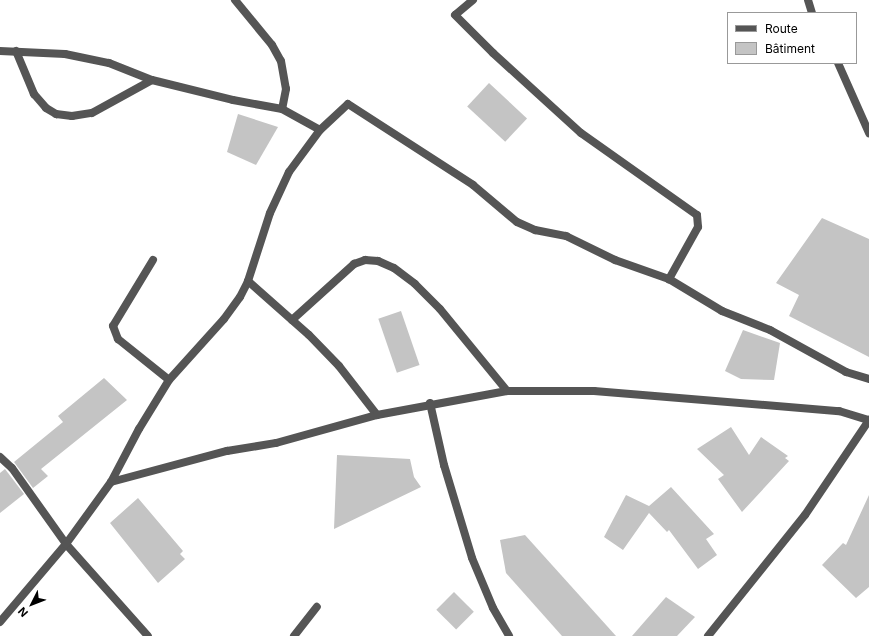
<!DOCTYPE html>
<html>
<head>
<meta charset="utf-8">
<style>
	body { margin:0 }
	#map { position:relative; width:869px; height:636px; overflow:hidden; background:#fff; font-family:Inter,sans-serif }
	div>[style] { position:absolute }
	.building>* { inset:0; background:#c4c4c4; transform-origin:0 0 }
	.street>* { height:8px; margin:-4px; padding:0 4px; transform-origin:4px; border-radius:4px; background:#555 }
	span { translate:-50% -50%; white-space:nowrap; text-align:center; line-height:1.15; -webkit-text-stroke:3.5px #fff; paint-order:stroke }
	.legend { position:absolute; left:727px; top:12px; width:130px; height:52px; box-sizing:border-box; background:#fff; border:1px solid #999; margin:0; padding:5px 7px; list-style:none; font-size:12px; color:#000 }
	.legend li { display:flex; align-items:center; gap:8px; height:20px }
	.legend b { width:20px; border:1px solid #999 }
	.north { position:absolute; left:12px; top:584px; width:40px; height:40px; -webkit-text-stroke:3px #fff; paint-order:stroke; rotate:228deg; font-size:11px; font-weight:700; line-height:16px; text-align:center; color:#000 }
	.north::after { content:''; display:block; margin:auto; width:14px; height:18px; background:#000; clip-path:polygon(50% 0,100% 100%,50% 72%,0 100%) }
</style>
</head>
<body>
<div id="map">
	<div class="building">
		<div style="left:489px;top:83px;width:52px;height:32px;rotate:43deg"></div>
		<div style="clip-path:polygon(238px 114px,278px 127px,256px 165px,227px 152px)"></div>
		<div style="clip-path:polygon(822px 218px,869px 239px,869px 357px,789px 316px,799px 295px,776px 283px)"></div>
		<div style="left:401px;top:311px;width:57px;height:24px;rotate:71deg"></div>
		<div style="clip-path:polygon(743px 330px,780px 343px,774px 380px,741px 379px,725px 371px)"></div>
		<div style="clip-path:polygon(104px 378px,127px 400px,41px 469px,48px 476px,33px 488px,14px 462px,63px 422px,58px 416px)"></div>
		<div style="clip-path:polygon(731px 427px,749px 455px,761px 437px,788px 456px,785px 458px,789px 461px,742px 512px,718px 479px,724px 475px,697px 449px)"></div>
		<div style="clip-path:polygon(337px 455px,410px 459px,414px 477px,421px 487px,334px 529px)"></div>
		<div style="clip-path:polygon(5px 469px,24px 494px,0 513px,0 473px)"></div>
		<div style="clip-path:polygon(671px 487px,714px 534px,706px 539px,717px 555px,698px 569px,669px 530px,667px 532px,649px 513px,623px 550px,604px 537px,626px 495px,649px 506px)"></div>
		<div style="clip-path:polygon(869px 495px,869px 587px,856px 598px,822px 565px,843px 543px,846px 545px)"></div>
		<div style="clip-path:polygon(138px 498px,183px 551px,180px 554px,185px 559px,158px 583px,110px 523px)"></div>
		<div style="clip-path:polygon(525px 535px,616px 636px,562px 636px,506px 573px,500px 540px)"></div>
		<div style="left:454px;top:592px;width:28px;height:25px;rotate:45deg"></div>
		<div style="clip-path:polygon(666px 597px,695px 617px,677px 636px,632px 636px)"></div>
	</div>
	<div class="street">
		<div style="left:235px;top:0;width:58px;rotate:50.6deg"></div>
		<div style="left:272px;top:45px;width:18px;rotate:61deg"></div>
		<div style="left:281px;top:61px;width:28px;rotate:80deg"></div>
		<div style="left:286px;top:89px;width:20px;rotate:101deg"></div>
		<div style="left:473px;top:0;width:23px;rotate:140deg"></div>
		<div style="left:455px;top:15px;width:54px;rotate:45deg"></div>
		<div style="left:493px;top:53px;width:119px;rotate:42.3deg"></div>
		<div style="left:581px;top:133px;width:142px;rotate:35.3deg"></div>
		<div style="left:697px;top:215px;width:12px;rotate:85deg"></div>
		<div style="left:698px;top:227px;width:60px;rotate:119.1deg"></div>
		<div style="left:808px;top:0;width:14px;rotate:73deg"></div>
		<div style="left:0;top:51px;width:65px;rotate:2.6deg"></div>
		<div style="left:65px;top:54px;width:45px;rotate:11.6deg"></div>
		<div style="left:109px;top:63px;width:46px;rotate:21.6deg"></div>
		<div style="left:152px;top:80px;width:83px;rotate:13.9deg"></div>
		<div style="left:233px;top:100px;width:50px;rotate:10.4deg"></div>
		<div style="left:282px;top:109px;width:43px;rotate:28.9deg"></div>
		<div style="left:16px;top:51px;width:47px;rotate:67.3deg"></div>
		<div style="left:34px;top:94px;width:18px;rotate:49deg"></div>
		<div style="left:46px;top:108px;width:12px;rotate:31deg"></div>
		<div style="left:56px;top:114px;width:16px;rotate:7deg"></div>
		<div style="left:72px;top:116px;width:20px;rotate:-9deg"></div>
		<div style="left:92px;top:113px;width:68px;rotate:-28.8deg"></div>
		<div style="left:838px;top:63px;width:77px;rotate:66.1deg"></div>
		<div style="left:153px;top:260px;width:77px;rotate:121.2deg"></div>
		<div style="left:113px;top:326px;width:14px;rotate:69deg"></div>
		<div style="left:118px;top:339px;width:65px;rotate:38.8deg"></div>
		<div style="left:248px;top:281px;width:81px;rotate:41.5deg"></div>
		<div style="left:309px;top:335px;width:43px;rotate:45.9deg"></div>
		<div style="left:339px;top:366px;width:62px;rotate:52.2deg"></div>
		<div style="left:292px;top:320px;width:84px;rotate:-42.1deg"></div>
		<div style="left:354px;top:264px;width:12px;rotate:-20deg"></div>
		<div style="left:365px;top:260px;width:13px;rotate:4deg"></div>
		<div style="left:378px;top:261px;width:17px;rotate:24deg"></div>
		<div style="left:394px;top:268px;width:26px;rotate:37deg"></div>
		<div style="left:415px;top:284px;width:35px;rotate:45deg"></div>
		<div style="left:440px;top:309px;width:106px;rotate:50.7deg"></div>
		<div style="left:430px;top:403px;width:64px;rotate:77.3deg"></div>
		<div style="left:444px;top:465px;width:97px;rotate:73.2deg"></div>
		<div style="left:472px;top:558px;width:54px;rotate:67.2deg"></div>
		<div style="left:493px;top:608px;width:32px;rotate:60deg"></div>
		<div style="left:0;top:457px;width:16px;rotate:43deg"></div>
		<div style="left:12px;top:468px;width:93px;rotate:54.6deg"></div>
		<div style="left:66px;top:544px;width:123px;rotate:48.3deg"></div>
		<div style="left:111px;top:482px;width:120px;rotate:-15deg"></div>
		<div style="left:227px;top:451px;width:50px;rotate:-9.3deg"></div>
		<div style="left:276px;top:443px;width:105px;rotate:-15.5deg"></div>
		<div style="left:377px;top:415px;width:132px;rotate:-10.5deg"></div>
		<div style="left:507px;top:391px;width:87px"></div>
		<div style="left:594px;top:391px;width:246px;rotate:4.7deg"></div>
		<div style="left:839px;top:411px;width:31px;rotate:17deg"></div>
		<div style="left:0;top:622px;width:102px;rotate:-49.8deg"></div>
		<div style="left:66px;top:544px;width:77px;rotate:-54deg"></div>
		<div style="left:111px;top:482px;width:60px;rotate:-62.2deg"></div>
		<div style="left:139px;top:429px;width:57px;rotate:-58.5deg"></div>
		<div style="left:169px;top:380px;width:82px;rotate:-48deg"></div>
		<div style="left:224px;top:319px;width:27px;rotate:-54deg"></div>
		<div style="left:240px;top:297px;width:18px;rotate:-63deg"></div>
		<div style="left:248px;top:281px;width:71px;rotate:-72.1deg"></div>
		<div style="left:270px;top:213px;width:45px;rotate:-65.1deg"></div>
		<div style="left:289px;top:172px;width:52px;rotate:-53.6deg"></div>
		<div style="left:320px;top:130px;width:38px;rotate:-43deg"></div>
		<div style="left:348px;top:104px;width:149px;rotate:32.9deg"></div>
		<div style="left:473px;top:185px;width:57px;rotate:40.1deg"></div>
		<div style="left:517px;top:222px;width:20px;rotate:24deg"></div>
		<div style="left:535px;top:230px;width:32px;rotate:11deg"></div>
		<div style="left:566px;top:236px;width:55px;rotate:26.1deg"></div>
		<div style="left:615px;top:260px;width:57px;rotate:19.4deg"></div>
		<div style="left:669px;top:279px;width:62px;rotate:31.1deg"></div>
		<div style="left:722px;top:311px;width:52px;rotate:21.6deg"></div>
		<div style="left:770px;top:330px;width:87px;rotate:28.9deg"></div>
		<div style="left:846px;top:372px;width:24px;rotate:17deg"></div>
		<div style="left:294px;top:636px;width:37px;rotate:-52deg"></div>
		<div style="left:708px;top:636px;width:155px;rotate:-51.3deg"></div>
		<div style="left:805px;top:515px;width:115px;rotate:-56deg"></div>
	</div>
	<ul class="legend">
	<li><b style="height:5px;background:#555"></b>Route</li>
	<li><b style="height:11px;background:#c4c4c4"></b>Bâtiment</li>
	</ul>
	<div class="north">N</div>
</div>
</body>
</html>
